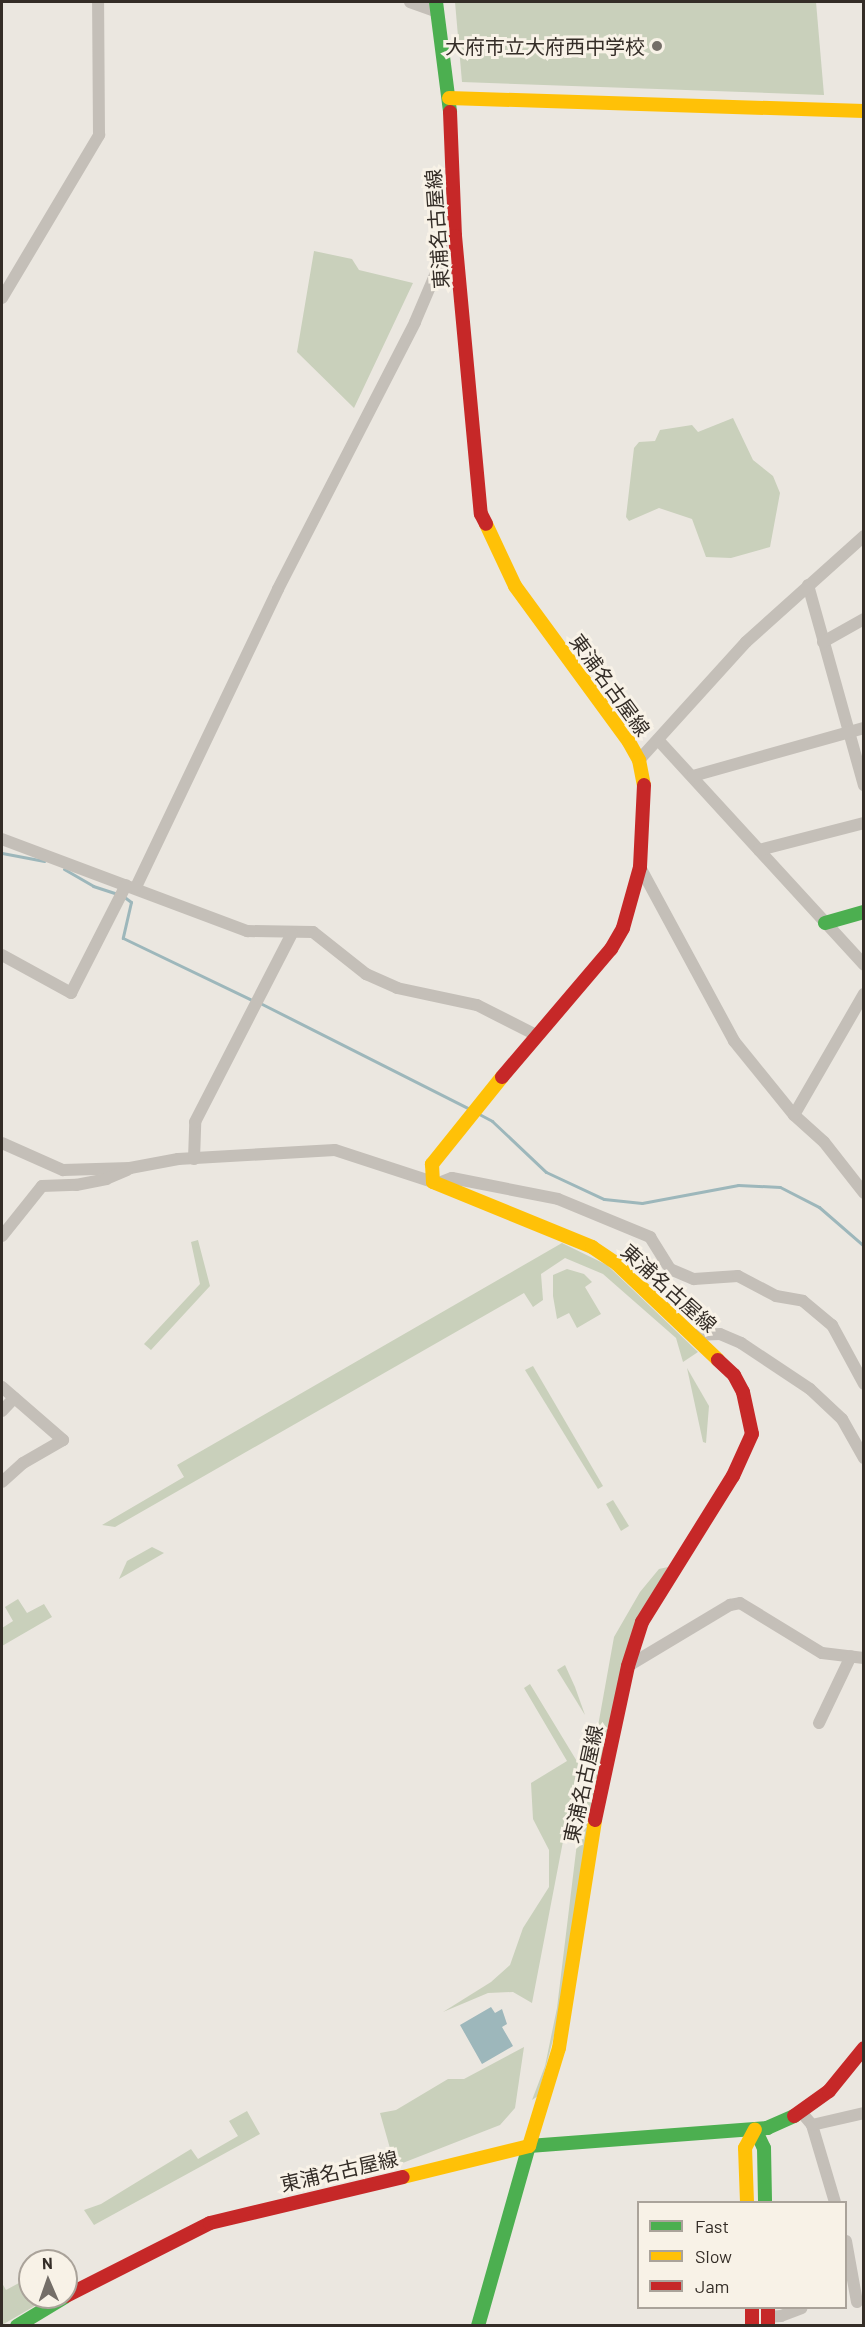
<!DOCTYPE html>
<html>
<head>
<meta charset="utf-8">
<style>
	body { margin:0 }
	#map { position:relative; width:865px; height:2327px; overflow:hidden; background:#ebe7e0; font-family:Barlow,"Noto Sans JP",sans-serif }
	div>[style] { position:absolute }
	.green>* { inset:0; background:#c9d0bb }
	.water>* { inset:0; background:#9db7bb }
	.stream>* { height:3px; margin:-1.5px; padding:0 1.5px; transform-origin:1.5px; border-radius:1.5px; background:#9db7bb }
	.street>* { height:12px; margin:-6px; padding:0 6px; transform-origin:6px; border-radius:6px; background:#c4bfb8 }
	.fast>* { height:14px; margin:-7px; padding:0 7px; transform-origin:7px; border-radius:7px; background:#4caf50 }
	.slow>* { height:14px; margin:-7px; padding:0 7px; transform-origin:7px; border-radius:7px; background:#ffc107 }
	.jam>* { height:14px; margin:-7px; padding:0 7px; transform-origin:7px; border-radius:7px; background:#c62828 }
	.dots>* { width:16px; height:16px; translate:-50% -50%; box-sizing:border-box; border:3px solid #f8f2e7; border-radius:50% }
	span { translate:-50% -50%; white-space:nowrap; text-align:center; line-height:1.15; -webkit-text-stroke:6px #f8f2e7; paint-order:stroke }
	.poi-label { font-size:20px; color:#342d27 }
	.right { translate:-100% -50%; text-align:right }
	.street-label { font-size:20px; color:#342d27 }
	.frame { position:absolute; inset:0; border:3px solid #342d27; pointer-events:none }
	.legend { position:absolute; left:637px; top:2201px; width:210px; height:108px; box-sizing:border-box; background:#f8f2e7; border:2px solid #aaa39a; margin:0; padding:8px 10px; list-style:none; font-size:18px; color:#342d27 }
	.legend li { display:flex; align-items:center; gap:12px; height:30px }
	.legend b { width:30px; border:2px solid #aaa39a }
	.north { position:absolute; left:18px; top:2249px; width:60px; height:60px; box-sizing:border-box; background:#f8f2e7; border:2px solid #aaa39a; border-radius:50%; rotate:358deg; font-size:16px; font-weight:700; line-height:24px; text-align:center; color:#342d27 }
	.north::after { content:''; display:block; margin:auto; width:21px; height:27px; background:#746e68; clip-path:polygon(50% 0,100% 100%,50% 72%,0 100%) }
</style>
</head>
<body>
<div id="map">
	<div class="green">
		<div style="clip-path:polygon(455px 2px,816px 2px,824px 95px,462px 82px)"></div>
		<div style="clip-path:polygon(314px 251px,352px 259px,359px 270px,413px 283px,354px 408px,297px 352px)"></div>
		<div style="clip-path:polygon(733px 418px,753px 460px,773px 476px,780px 493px,770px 547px,731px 558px,706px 557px,692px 519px,659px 508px,629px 521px,626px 517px,634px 448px,639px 442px,655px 441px,660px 430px,692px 425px,698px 432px)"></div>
		<div style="clip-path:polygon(198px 1240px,210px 1286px,151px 1350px,144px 1344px,200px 1284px,191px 1242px)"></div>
		<div style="clip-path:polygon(562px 1243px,607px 1265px,698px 1352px,683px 1362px,676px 1338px,603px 1274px,565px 1258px,541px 1274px,543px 1300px,533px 1307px,524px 1293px,115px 1527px,102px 1525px,184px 1477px,177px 1465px)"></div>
		<div style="clip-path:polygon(567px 1269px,584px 1274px,592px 1282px,585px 1287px,601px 1314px,577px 1328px,569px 1313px,557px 1319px,553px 1296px,553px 1275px)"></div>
		<div style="clip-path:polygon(533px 1366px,603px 1486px,598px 1489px,525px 1370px)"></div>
		<div style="clip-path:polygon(687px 1368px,709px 1406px,706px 1443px,703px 1442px)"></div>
		<div style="clip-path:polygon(613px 1500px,629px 1526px,621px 1531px,606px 1504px)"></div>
		<div style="clip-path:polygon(152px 1547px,164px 1553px,119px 1579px,127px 1561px)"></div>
		<div style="clip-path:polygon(668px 1567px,639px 1618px,562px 2006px,538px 2096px,532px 2100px,545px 2066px,557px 2008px,577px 1843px,614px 1637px,640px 1592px,659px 1569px)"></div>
		<div style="clip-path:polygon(18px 1599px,27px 1613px,44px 1604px,52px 1617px,2px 1646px,2px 1628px,13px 1621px,5px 1607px)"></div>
		<div style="clip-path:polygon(565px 1665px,575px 1687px,585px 1715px,557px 1670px)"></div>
		<div style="clip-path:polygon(530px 1684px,578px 1763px,532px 2003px,513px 1992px,488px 1993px,443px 2012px,491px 1982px,510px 1965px,523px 1928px,549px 1887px,549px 1850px,533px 1819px,531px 1783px,567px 1761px,524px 1688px)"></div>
		<div style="clip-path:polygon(524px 2047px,515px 2108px,500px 2125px,395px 2166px,380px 2113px,396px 2110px,448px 2079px,464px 2079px)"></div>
		<div style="clip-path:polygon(247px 2111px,260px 2134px,94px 2225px,84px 2210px,101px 2204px,191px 2149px,198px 2159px,238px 2136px,229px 2121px)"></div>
		<div style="clip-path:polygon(30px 2277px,30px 2297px,50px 2297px,2px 2325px,2px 2283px,6px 2290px)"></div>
	</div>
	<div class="water">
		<div style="clip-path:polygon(491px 2007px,495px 2013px,502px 2009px,507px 2024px,502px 2027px,513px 2046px,482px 2064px,460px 2025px)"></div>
	</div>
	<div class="stream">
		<div style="left:2px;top:853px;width:43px;rotate:10.8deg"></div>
		<div style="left:64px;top:869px;width:34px;rotate:30deg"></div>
		<div style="left:93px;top:886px;width:25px;rotate:18deg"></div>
		<div style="left:123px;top:896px;width:10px;rotate:37deg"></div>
		<div style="left:131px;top:902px;width:37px;rotate:103deg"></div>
		<div style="left:123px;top:938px;width:145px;rotate:25.7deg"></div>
		<div style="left:260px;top:1003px;width:233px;rotate:26.8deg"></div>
		<div style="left:479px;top:1114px;width:15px;rotate:28deg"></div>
		<div style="left:492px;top:1121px;width:74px;rotate:43.4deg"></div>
		<div style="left:546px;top:1172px;width:64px;rotate:25deg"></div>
		<div style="left:604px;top:1199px;width:38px;rotate:6deg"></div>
		<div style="left:642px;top:1203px;width:98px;rotate:-10.6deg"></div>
		<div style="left:738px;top:1185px;width:42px;rotate:2.7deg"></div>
		<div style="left:780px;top:1187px;width:44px;rotate:27.1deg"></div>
		<div style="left:819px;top:1207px;width:60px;rotate:40.9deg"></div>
	</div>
	<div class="street">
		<div style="left:410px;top:2px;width:29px;rotate:20deg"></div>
		<div style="left:2px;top:298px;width:190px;rotate:-59.2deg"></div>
		<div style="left:99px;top:135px;width:133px;rotate:-90.4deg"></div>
		<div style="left:808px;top:585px;width:208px;rotate:74.4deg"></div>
		<div style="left:823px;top:642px;width:47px;rotate:-29.3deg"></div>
		<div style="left:660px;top:742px;width:302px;rotate:47.5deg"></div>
		<div style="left:639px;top:760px;width:159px;rotate:-47.8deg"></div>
		<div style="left:746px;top:642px;width:159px;rotate:-41.9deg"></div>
		<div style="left:693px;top:776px;width:178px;rotate:-15.7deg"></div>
		<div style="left:2px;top:839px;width:262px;rotate:20.6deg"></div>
		<div style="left:247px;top:931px;width:66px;rotate:0.9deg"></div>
		<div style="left:313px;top:932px;width:68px;rotate:38.4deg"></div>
		<div style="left:366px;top:974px;width:34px;rotate:24deg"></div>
		<div style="left:397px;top:988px;width:82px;rotate:12deg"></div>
		<div style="left:477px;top:1005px;width:68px;rotate:26.9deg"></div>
		<div style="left:759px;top:850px;width:108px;rotate:-14.4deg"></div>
		<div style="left:640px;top:867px;width:198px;rotate:61.6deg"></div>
		<div style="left:734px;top:1041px;width:95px;rotate:51deg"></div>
		<div style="left:794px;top:1115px;width:40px;rotate:42deg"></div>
		<div style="left:824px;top:1142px;width:65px;rotate:51.9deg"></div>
		<div style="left:136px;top:887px;width:330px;rotate:-64.5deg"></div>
		<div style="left:278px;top:589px;width:300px;rotate:-62.8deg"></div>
		<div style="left:415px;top:322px;width:59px;rotate:-66.9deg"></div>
		<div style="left:438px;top:268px;width:48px;rotate:-81.5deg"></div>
		<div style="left:445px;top:221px;width:16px;rotate:-60deg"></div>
		<div style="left:2px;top:955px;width:79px;rotate:28.8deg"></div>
		<div style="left:71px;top:993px;width:121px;rotate:-63deg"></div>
		<div style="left:794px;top:1115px;width:140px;rotate:-60deg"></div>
		<div style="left:2px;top:1143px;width:67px;rotate:23.9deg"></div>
		<div style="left:63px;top:1170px;width:67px;rotate:-1.7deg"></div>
		<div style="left:130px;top:1168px;width:49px;rotate:-10.6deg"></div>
		<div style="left:178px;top:1159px;width:157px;rotate:-3.3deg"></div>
		<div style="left:335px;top:1150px;width:103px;rotate:18.1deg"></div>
		<div style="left:194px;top:1159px;width:37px;rotate:-88deg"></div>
		<div style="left:195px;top:1122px;width:212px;rotate:-62.8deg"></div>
		<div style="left:436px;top:1184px;width:17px;rotate:-21deg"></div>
		<div style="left:452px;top:1178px;width:108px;rotate:11.2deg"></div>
		<div style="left:558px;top:1199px;width:100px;rotate:22.4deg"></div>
		<div style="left:650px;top:1237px;width:38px;rotate:58deg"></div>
		<div style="left:670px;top:1269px;width:26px;rotate:23deg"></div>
		<div style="left:694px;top:1279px;width:44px;rotate:-3.9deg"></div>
		<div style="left:738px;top:1276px;width:43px;rotate:27.8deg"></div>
		<div style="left:776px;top:1296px;width:27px;rotate:10deg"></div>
		<div style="left:803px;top:1301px;width:38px;rotate:40deg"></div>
		<div style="left:832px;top:1325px;width:67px;rotate:61.5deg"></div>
		<div style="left:2px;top:1236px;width:64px;rotate:-51.3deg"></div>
		<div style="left:42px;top:1186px;width:34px;rotate:-2deg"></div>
		<div style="left:76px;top:1185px;width:31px;rotate:-11deg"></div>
		<div style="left:106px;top:1179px;width:23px;rotate:-23deg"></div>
		<div style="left:693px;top:1335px;width:27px;rotate:-2deg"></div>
		<div style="left:720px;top:1334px;width:23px;rotate:23deg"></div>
		<div style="left:741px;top:1343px;width:83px;rotate:33.7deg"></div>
		<div style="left:810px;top:1389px;width:44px;rotate:43.2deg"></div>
		<div style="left:842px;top:1419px;width:45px;rotate:60.6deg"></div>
		<div style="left:2px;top:1387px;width:81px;rotate:41deg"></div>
		<div style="left:63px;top:1440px;width:46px;rotate:150.1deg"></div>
		<div style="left:23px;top:1463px;width:28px;rotate:138deg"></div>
		<div style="left:2px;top:1411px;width:18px;rotate:-47deg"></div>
		<div style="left:628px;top:1666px;width:119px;rotate:-30.9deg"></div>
		<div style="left:730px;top:1605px;width:10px;rotate:-11deg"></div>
		<div style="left:740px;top:1603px;width:96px;rotate:31.4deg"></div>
		<div style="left:822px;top:1653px;width:42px;rotate:6.8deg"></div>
		<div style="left:819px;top:1723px;width:74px;rotate:-64.5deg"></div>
		<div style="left:802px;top:2113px;width:16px;rotate:50deg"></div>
		<div style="left:812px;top:2125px;width:80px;rotate:73.4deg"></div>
		<div style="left:812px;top:2125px;width:53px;rotate:-13deg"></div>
		<div style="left:846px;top:2241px;width:62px;rotate:79.8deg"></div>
		<div style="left:768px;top:2317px;width:13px;rotate:-4deg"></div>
		<div style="left:781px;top:2316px;width:22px;rotate:-21deg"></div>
	</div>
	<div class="fast">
		<div style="left:436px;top:2px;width:111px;rotate:82.7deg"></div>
		<div style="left:825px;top:923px;width:41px;rotate:-15.8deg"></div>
		<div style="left:755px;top:2129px;width:21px;rotate:65deg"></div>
		<div style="left:764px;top:2148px;width:54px;rotate:88.9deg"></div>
		<div style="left:17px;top:2326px;width:56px;rotate:-31.1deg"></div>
		<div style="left:478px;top:2326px;width:187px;rotate:-74.2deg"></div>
		<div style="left:529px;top:2146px;width:239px;rotate:-4.3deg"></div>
		<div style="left:767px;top:2128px;width:30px;rotate:-24deg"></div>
	</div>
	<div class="slow">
		<div style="left:449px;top:98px;width:415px;rotate:1.8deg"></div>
		<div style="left:486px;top:524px;width:68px;rotate:64.9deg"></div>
		<div style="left:515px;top:586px;width:193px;rotate:53.8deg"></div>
		<div style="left:629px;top:742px;width:21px;rotate:61deg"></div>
		<div style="left:639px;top:760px;width:25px;rotate:79deg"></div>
		<div style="left:502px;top:1077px;width:112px;rotate:128.8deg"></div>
		<div style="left:432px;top:1164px;width:18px;rotate:87deg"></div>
		<div style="left:433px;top:1182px;width:172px;rotate:22.2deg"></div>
		<div style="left:592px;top:1247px;width:30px;rotate:34deg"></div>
		<div style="left:617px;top:1264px;width:139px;rotate:43.5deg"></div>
		<div style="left:403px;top:2177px;width:130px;rotate:-13.8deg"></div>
		<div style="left:529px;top:2146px;width:102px;rotate:-73deg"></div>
		<div style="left:559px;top:2048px;width:231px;rotate:-81deg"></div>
		<div style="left:747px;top:2202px;width:54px;rotate:-92.1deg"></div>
		<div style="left:745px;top:2148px;width:21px;rotate:-62deg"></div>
	</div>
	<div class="jam">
		<div style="left:450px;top:112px;width:124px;rotate:87.7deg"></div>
		<div style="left:455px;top:236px;width:279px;rotate:84.7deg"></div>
		<div style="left:481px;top:514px;width:11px;rotate:63deg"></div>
		<div style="left:502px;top:1077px;width:168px;rotate:-49.6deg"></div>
		<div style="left:611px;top:949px;width:24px;rotate:-60deg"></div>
		<div style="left:623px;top:928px;width:63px;rotate:-74.4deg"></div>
		<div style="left:640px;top:867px;width:82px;rotate:-87.2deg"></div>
		<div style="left:595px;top:1820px;width:157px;rotate:-77.9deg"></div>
		<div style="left:628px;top:1666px;width:46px;rotate:-72.3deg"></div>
		<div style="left:642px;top:1622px;width:172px;rotate:-58.1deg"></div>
		<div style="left:733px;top:1476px;width:46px;rotate:-65.7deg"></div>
		<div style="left:752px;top:1434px;width:43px;rotate:-102.1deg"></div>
		<div style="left:743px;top:1392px;width:19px;rotate:-118deg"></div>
		<div style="left:734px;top:1375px;width:22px;rotate:-137deg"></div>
		<div style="left:794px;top:2116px;width:43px;rotate:-35.5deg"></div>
		<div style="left:829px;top:2091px;width:55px;rotate:-50.9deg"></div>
		<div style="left:66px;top:2296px;width:161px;rotate:-26.9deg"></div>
		<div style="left:210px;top:2223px;width:198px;rotate:-13.4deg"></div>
		<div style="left:752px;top:2308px;width:18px;rotate:90deg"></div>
		<div style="left:768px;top:2308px;width:18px;rotate:90deg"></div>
	</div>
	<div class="dots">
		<div style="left:657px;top:46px;background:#746e68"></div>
	</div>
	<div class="poi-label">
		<span class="right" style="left:645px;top:46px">大府市立大府西中学校</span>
	</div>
	<div class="street-label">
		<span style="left:437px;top:229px;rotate:-94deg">東浦名古屋線</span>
		<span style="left:610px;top:685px;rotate:54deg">東浦名古屋線</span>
		<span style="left:669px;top:1288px;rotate:42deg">東浦名古屋線</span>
		<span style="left:583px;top:1784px;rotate:-78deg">東浦名古屋線</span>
		<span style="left:339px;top:2171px;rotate:-13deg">東浦名古屋線</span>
	</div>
	<div class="frame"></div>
	<ul class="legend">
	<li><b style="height:8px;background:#4caf50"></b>Fast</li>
	<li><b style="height:8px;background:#ffc107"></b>Slow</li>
	<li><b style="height:8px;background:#c62828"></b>Jam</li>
	</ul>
	<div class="north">N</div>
</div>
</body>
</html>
